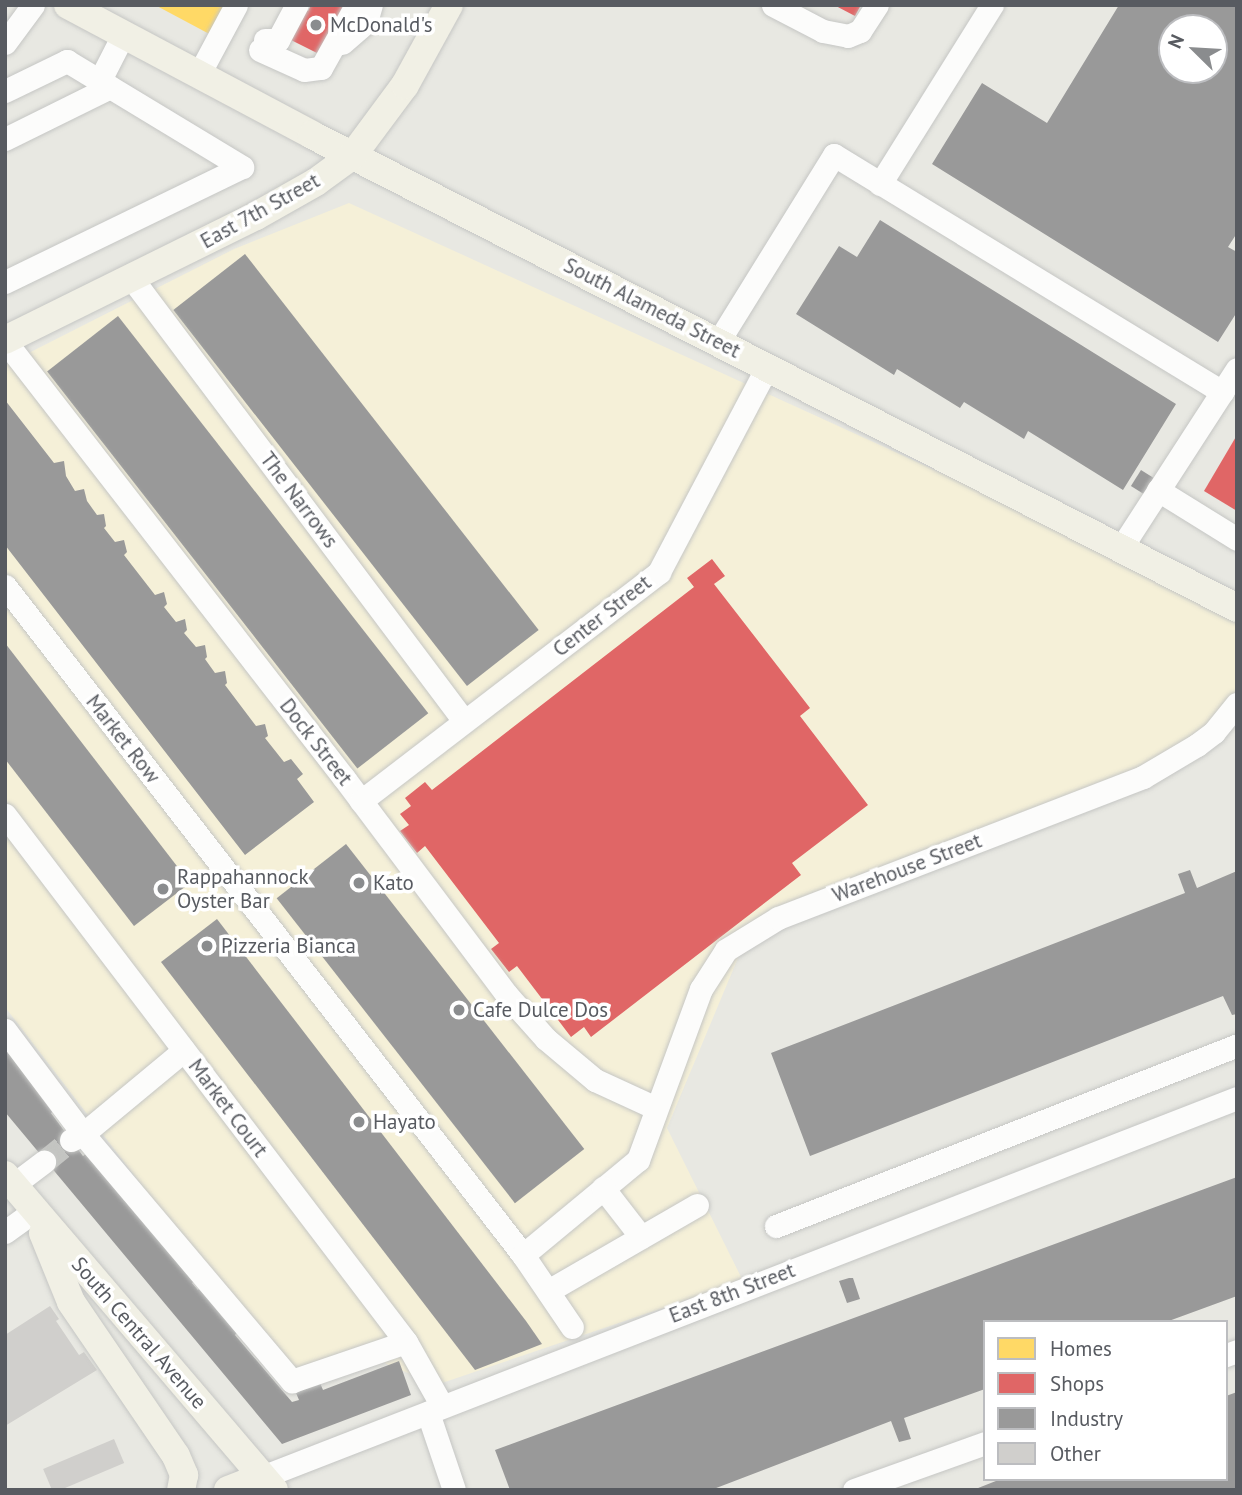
<!DOCTYPE html>
<html>
<head>
<meta charset="utf-8">
<style>
	body { margin:0 }
	#map { position:relative; width:1242px; height:1495px; overflow:hidden; background:#e8e8e2; font-family:"PT Sans",sans-serif }
	div>[style] { position:absolute }
	.commercial>* { inset:0; background:#f5f0d8 }
	.homes>* { inset:0; background:#ffd966 }
	.shops>* { inset:0; background:#e06666 }
	.industry>* { inset:0; background:#999; transform-origin:0 0 }
	.building>* { inset:0; background:#d0cfcc; transform-origin:0 0 }
	.minor-tunnel>* { height:23px; margin-top:-11.5px; transform-origin:0; background:repeating-linear-gradient(90deg,#c4c5c2 0 23px,transparent 0 34px) }
	.roads { filter:drop-shadow(0 0 2px #c5c6c4) drop-shadow(0 0 2px #c5c6c4) }
	.minor>* { height:23px; margin:-11.5px; padding:0 11.5px; transform-origin:11.5px; border-radius:11.5px; background:#fcfcfb }
	.major>* { height:28px; margin:-14px; padding:0 14px; transform-origin:14px; border-radius:14px; background:#f1f0e5 }
	.dots>* { width:19px; height:19px; translate:-50% -50%; box-sizing:border-box; border:4px solid #fff; border-radius:50% }
	span { translate:-50% -50%; white-space:nowrap; text-align:center; line-height:1.15; -webkit-text-stroke:7px #fff; paint-order:stroke }
	.poi-label { font-size:21px; color:#585b61 }
	.left { translate:0 -50%; text-align:left }
	.street-label { font-size:21px; color:#585b61 }
	.frame { position:absolute; inset:0; border:7px solid #585b61; pointer-events:none }
	.legend { position:absolute; left:983px; top:1320px; width:245px; height:161px; box-sizing:border-box; background:#fff; border:2px solid #bcbdc0; margin:0; padding:9px 12px; list-style:none; font-size:21px; color:#585b61 }
	.legend li { display:flex; align-items:center; gap:14px; height:35px }
	.legend b { width:35px; border:2px solid #bcbdc0 }
	.north { position:absolute; left:1158px; top:14px; width:70px; height:70px; box-sizing:border-box; background:#fff; border:2px solid #bcbdc0; border-radius:50%; rotate:294deg; font-size:19px; font-weight:700; line-height:28px; text-align:center; color:#585b61 }
	.north::after { content:''; display:block; margin:auto; width:24px; height:32px; background:#8a8c8e; clip-path:polygon(50% 0,100% 100%,50% 72%,0 100%) }
</style>
</head>
<body>
<div id="map">
	<div class="commercial">
		<div style="clip-path:polygon(349px 203px,1119px 554px,1237px 620px,1237px 689px,1208px 729px,1166px 755px,905px 877px,743px 946px,667px 1128px,743px 1281px,436px 1385px,382px 1362px,292px 1381px,5px 1007px,5px 365px,234px 249px)"></div>
	</div>
	<div class="homes">
		<div style="clip-path:polygon(155px 5px,231px 5px,215px 37px)"></div>
	</div>
	<div class="shops">
		<div style="clip-path:polygon(311px 5px,345px 5px,319px 54px,289px 39px,305px 9px,308px 11px)"></div>
		<div style="clip-path:polygon(834px 5px,861px 5px,855px 16px)"></div>
		<div style="clip-path:polygon(1237px 435px,1237px 511px,1204px 491px)"></div>
		<div style="clip-path:polygon(712px 559px,725px 576px,714px 584px,810px 708px,800px 716px,868px 805px,792px 863px,801px 875px,591px 1037px,584px 1027px,571px 1037px,517px 966px,509px 972px,491px 949px,499px 943px,425px 846px,417px 853px,400px 831px,409px 825px,400px 814px,411px 806px,405px 798px,425px 782px,432px 790px,694px 587px,687px 578px)"></div>
	</div>
	<div class="industry">
		<div style="clip-path:polygon(evenodd,1119px 5px,1237px 5px,1237px 233px,1228px 247px,1237px 252px,1237px 312px,1218px 342px,932px 164px,982px 83px,1047px 123px,1119px 5px,1172px 28px,1214px 28px,1214px 70px,1172px 70px,1172px 28px)"></div>
		<div style="clip-path:polygon(880px 220px,1176px 404px,1123px 490px,1028px 431px,1024px 439px,964px 402px,960px 408px,897px 369px,894px 375px,796px 314px,839px 246px,857px 257px)"></div>
		<div style="left:245px;top:254px;width:477px;height:91px;rotate:52deg"></div>
		<div style="left:118px;top:316px;width:504px;height:90px;rotate:52deg"></div>
		<div style="clip-path:polygon(5px 400px,54px 463px,64px 461px,66px 476px,75px 491px,84px 489px,87px 501px,97px 515px,104px 514px,106px 526px,104px 528px,115px 542px,124px 540px,127px 552px,124px 555px,155px 595px,164px 592px,167px 604px,164px 607px,176px 622px,185px 619px,187px 630px,184px 633px,196px 647px,205px 645px,207px 657px,205px 659px,215px 673px,225px 671px,227px 683px,225px 685px,256px 726px,265px 724px,268px 736px,265px 738px,284px 762px,291px 759px,303px 774px,297px 779px,314px 802px,245px 855px,5px 545px)"></div>
		<div style="left:1141px;top:470px;width:15px;height:19px;rotate:32deg"></div>
		<div style="clip-path:polygon(5px 643px,190px 883px,134px 926px,5px 759px)"></div>
		<div style="left:346px;top:844px;width:387px;height:88px;rotate:52deg"></div>
		<div style="clip-path:polygon(1190px 870px,1197px 888px,1237px 871px,1237px 1014px,1232px 1015px,1223px 996px,810px 1156px,771px 1053px,1185px 893px,1178px 874px)"></div>
		<div style="clip-path:polygon(217px 919px,526px 1321px,542px 1344px,475px 1370px,161px 962px)"></div>
		<div style="clip-path:polygon(5px 1038px,57px 1108px,51px 1113px,83px 1156px,90px 1151px,197px 1278px,192px 1283px,198px 1290px,203px 1285px,240px 1329px,235px 1335px,292px 1402px,299px 1400px,296px 1393px,320px 1383px,323px 1390px,399px 1361px,411px 1395px,282px 1444px,5px 1112px)"></div>
		<div style="clip-path:polygon(1237px 1177px,1237px 1296px,1166px 1322px,985px 1322px,985px 1389px,904px 1418px,911px 1439px,899px 1442px,891px 1421px,711px 1490px,510px 1490px,495px 1450px)"></div>
		<div style="clip-path:polygon(849px 1278px,853px 1278px,860px 1299px,847px 1303px,839px 1281px)"></div>
		<div style="clip-path:polygon(1237px 1392px,1237px 1490px,973px 1490px,1001px 1479px,1226px 1479px,1226px 1396px)"></div>
	</div>
	<div class="building">
		<div style="clip-path:polygon(50px 1306px,59px 1319px,56px 1321px,79px 1355px,84px 1352px,97px 1370px,5px 1426px,5px 1335px)"></div>
		<div style="left:114px;top:1439px;width:26px;height:77px;rotate:67deg"></div>
	</div>
	<div class="minor-tunnel">
		<div style="left:44px;top:1162px;width:35px;rotate:-39deg"></div>
	</div>
	<div class="roads">
		<div class="minor">
			<div style="left:773px;top:5px;width:56px;rotate:27.5deg"></div>
			<div style="left:823px;top:31px;width:25px;rotate:11deg"></div>
			<div style="left:848px;top:36px;width:13px;rotate:-23deg"></div>
			<div style="left:860px;top:31px;width:31px;rotate:-57deg"></div>
			<div style="left:265px;top:40px;width:13px"></div>
			<div style="left:278px;top:40px;width:40px;rotate:-62deg"></div>
			<div style="left:5px;top:43px;width:47px;rotate:-53.6deg"></div>
			<div style="left:342px;top:43px;width:32px;rotate:-41deg"></div>
			<div style="left:366px;top:22px;width:18px;rotate:-74deg"></div>
			<div style="left:260px;top:50px;width:48px;rotate:24.4deg"></div>
			<div style="left:304px;top:70px;width:17px;rotate:-7deg"></div>
			<div style="left:321px;top:68px;width:72px;rotate:-60.9deg"></div>
			<div style="left:199px;top:74px;width:78px;rotate:-61.8deg"></div>
			<div style="left:100px;top:80px;width:51px;rotate:-62.9deg"></div>
			<div style="left:5px;top:91px;width:69px;rotate:-25.8deg"></div>
			<div style="left:67px;top:61px;width:205px;rotate:31.2deg"></div>
			<div style="left:5px;top:139px;width:117px;rotate:-26.3deg"></div>
			<div style="left:880px;top:184px;width:211px;rotate:-58deg"></div>
			<div style="left:133px;top:280px;width:551px;rotate:53.11deg"></div>
			<div style="left:5px;top:282px;width:263px;rotate:-25.9deg"></div>
			<div style="left:5px;top:341px;width:553px;rotate:52.2deg"></div>
			<div style="left:344px;top:778px;width:270px;rotate:53.1deg"></div>
			<div style="left:506px;top:994px;width:60px;rotate:48.4deg"></div>
			<div style="left:546px;top:1039px;width:64px;rotate:39.9deg"></div>
			<div style="left:595px;top:1080px;width:67px;rotate:24.7deg"></div>
			<div style="left:718px;top:342px;width:220px;rotate:-58.2deg"></div>
			<div style="left:834px;top:155px;width:455px;rotate:31.4deg"></div>
			<div style="left:1158px;top:490px;width:93px;rotate:31.8deg"></div>
			<div style="left:1121px;top:548px;width:213px;rotate:-57.1deg"></div>
			<div style="left:5px;top:586px;width:846px;rotate:52.25deg"></div>
			<div style="left:523px;top:1255px;width:149px;rotate:-39.6deg"></div>
			<div style="left:638px;top:1160px;width:182px;rotate:-69.8deg"></div>
			<div style="left:701px;top:989px;width:46px;rotate:-57.3deg"></div>
			<div style="left:726px;top:950px;width:61px;rotate:-31.6deg"></div>
			<div style="left:778px;top:918px;width:391px;rotate:-21.1deg"></div>
			<div style="left:1143px;top:777px;width:63px;rotate:-30.7deg"></div>
			<div style="left:1197px;top:745px;width:21px;rotate:-37deg"></div>
			<div style="left:1214px;top:732px;width:36px;rotate:-51deg"></div>
			<div style="left:361px;top:801px;width:376px;rotate:-37.5deg"></div>
			<div style="left:659px;top:572px;width:232px;rotate:-62.2deg"></div>
			<div style="left:5px;top:815px;width:662px;rotate:52.73deg"></div>
			<div style="left:406px;top:1342px;width:73px;rotate:60.6deg"></div>
			<div style="left:5px;top:1030px;width:130px;rotate:53.1deg"></div>
			<div style="left:83px;top:1134px;width:324px;rotate:49.8deg"></div>
			<div style="left:292px;top:1381px;width:120px;rotate:-18.9deg"></div>
			<div style="left:71px;top:1140px;width:13px;rotate:-27deg"></div>
			<div style="left:83px;top:1134px;width:131px;rotate:-39.7deg"></div>
			<div style="left:13px;top:1185px;width:39px;rotate:-37deg"></div>
			<div style="left:603px;top:1188px;width:62px;rotate:52.2deg"></div>
			<div style="left:776px;top:1226px;width:495px;rotate:-21.4deg"></div>
			<div style="left:5px;top:1232px;width:36px;rotate:-36deg"></div>
			<div style="left:523px;top:1255px;width:87px;rotate:55.8deg"></div>
			<div style="left:548px;top:1291px;width:172px;rotate:-30deg"></div>
			<div style="left:1226px;top:1355px;width:12px;rotate:-20deg"></div>
			<div style="left:428px;top:1413px;width:81px;rotate:71.3deg"></div>
			<div style="left:262px;top:1477px;width:1046px;rotate:-21.24deg"></div>
			<div style="left:854px;top:1490px;width:139px;rotate:-19.7deg"></div>
		</div>
		<div class="major">
			<div style="left:68px;top:5px;width:276px;rotate:28deg"></div>
			<div style="left:312px;top:135px;width:1039px;rotate:27.08deg"></div>
			<div style="left:5px;top:340px;width:280px;rotate:-26.3deg"></div>
			<div style="left:256px;top:216px;width:69px;rotate:-29.5deg"></div>
			<div style="left:316px;top:182px;width:46px;rotate:-36.1deg"></div>
			<div style="left:353px;top:155px;width:87px;rotate:-53.4deg"></div>
			<div style="left:405px;top:85px;width:91px;rotate:-61.2deg"></div>
			<div style="left:5px;top:1175px;width:414px;rotate:49.5deg"></div>
			<div style="left:43px;top:1233px;width:74px;rotate:67.9deg"></div>
			<div style="left:71px;top:1302px;width:186px;rotate:55.7deg"></div>
			<div style="left:176px;top:1456px;width:21px;rotate:67deg"></div>
			<div style="left:184px;top:1475px;width:15px;rotate:101deg"></div>
			<div style="left:228px;top:1490px;width:36px;rotate:-21deg"></div>
		</div>
	</div>
	<div class="dots">
		<div style="left:316px;top:25px;background:#8a8c8e"></div>
		<div style="left:359px;top:883px;background:#8a8c8e"></div>
		<div style="left:163px;top:889px;background:#8a8c8e"></div>
		<div style="left:207px;top:946px;background:#8a8c8e"></div>
		<div style="left:459px;top:1010px;background:#8a8c8e"></div>
		<div style="left:359px;top:1122px;background:#8a8c8e"></div>
	</div>
	<div class="poi-label">
		<span class="left" style="left:330px;top:25px">McDonald's</span>
		<span class="left" style="left:177px;top:889px">Rappahannock<br>Oyster Bar</span>
		<span class="left" style="left:373px;top:883px">Kato</span>
		<span class="left" style="left:221px;top:946px">Pizzeria Bianca</span>
		<span class="left" style="left:473px;top:1010px">Cafe Dulce Dos</span>
		<span class="left" style="left:373px;top:1122px">Hayato</span>
	</div>
	<div class="street-label">
		<span style="left:260px;top:211px;rotate:-29deg">East 7th Street</span>
		<span style="left:652px;top:308px;rotate:27deg">South Alameda Street</span>
		<span style="left:299px;top:500px;rotate:53deg">The Narrows</span>
		<span style="left:602px;top:616px;rotate:-38deg">Center Street</span>
		<span style="left:123px;top:739px;rotate:52deg">Market Row</span>
		<span style="left:316px;top:742px;rotate:52deg">Dock Street</span>
		<span style="left:907px;top:868px;rotate:-21deg">Warehouse Street</span>
		<span style="left:228px;top:1108px;rotate:53deg">Market Court</span>
		<span style="left:732px;top:1293px;rotate:-21deg">East 8th Street</span>
		<span style="left:139px;top:1333px;rotate:49deg">South Central Avenue</span>
	</div>
	<div class="frame"></div>
	<ul class="legend">
	<li><b style="height:19px;background:#ffd966"></b>Homes</li>
	<li><b style="height:19px;background:#e06666"></b>Shops</li>
	<li><b style="height:19px;background:#999"></b>Industry</li>
	<li><b style="height:19px;background:#d0cfcc"></b>Other</li>
	</ul>
	<div class="north">N</div>
</div>
</body>
</html>
